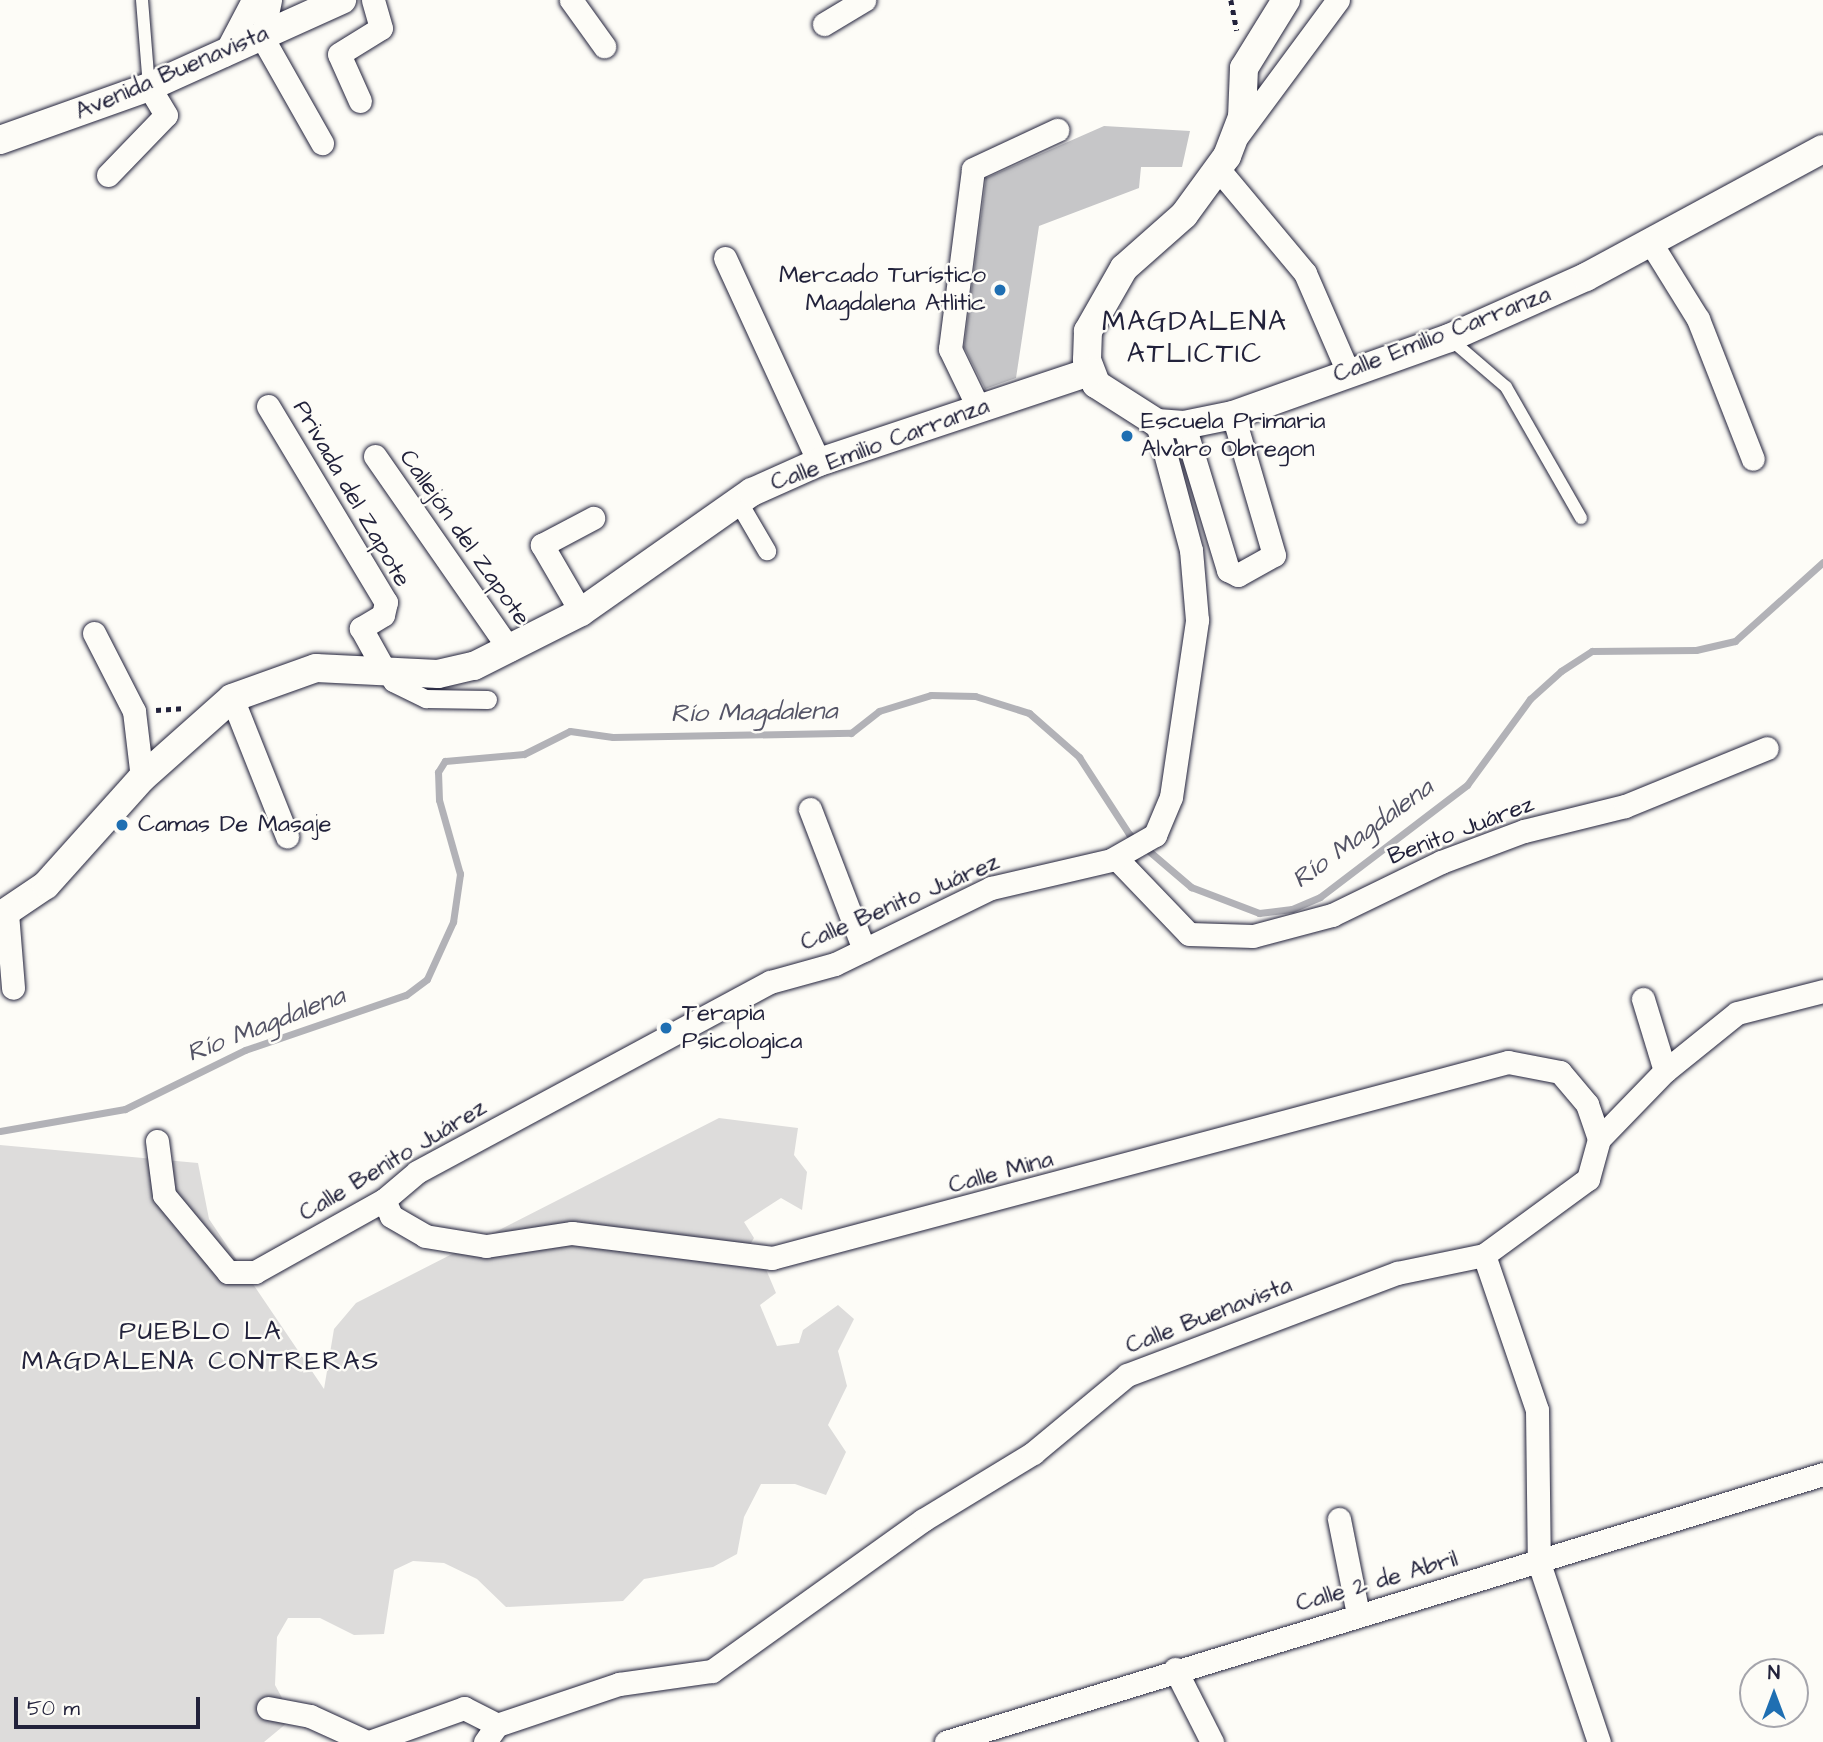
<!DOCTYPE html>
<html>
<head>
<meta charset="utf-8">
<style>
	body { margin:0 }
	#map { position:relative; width:1823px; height:1742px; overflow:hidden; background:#fdfcf7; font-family:"Architects Daughter",sans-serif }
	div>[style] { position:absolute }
	.green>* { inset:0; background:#dddcdb }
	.stream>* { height:7px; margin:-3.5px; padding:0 3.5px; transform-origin:3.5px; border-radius:3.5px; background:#b2b2b7 }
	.building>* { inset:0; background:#c6c6c8 }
	.path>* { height:4.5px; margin-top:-2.25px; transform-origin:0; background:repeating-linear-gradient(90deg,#22223b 0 5px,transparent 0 10px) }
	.roads { filter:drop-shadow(0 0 2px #22223b) drop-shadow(0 0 2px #22223b) }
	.service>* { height:12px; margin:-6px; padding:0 6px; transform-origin:6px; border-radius:6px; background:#fdfcf7 }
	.pedestrian>* { height:18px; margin:-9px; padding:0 9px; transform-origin:9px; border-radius:9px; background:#fdfcf7 }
	.minor>* { height:23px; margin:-11.5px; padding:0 11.5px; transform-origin:11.5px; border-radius:11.5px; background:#fdfcf7 }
	.tertiary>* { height:28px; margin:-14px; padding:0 14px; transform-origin:14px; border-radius:14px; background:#fdfcf7 }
	.dots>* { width:19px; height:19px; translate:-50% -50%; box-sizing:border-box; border:4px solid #fdfcf7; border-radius:50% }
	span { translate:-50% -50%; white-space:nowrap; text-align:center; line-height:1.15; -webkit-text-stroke:5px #fdfcf7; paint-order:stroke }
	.street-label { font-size:24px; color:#22223b }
	.poi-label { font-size:24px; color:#22223b }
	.right { translate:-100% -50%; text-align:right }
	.left { translate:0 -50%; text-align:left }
	.water-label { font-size:26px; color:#545466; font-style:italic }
	.neighbourhood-label { font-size:26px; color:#22223b; letter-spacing:2px }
	.quarter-label { font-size:28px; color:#22223b; letter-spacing:2px }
	.north { position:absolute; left:1739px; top:1658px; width:70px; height:70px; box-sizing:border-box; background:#fdfcf7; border:2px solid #a5a5ac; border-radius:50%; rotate:0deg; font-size:19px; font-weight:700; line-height:28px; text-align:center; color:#22223b }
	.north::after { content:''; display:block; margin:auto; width:24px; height:32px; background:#1f6fb2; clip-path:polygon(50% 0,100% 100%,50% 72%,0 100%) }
	.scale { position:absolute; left:14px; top:1697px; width:186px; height:32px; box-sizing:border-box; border:4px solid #22223b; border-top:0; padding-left:9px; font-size:21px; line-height:24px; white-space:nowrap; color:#22223b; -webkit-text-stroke:5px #fdfcf7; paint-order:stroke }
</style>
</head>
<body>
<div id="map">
	<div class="green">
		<div style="clip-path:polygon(719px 1118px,798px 1128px,794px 1155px,807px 1172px,802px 1210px,781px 1198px,744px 1222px,754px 1238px,741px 1260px,765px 1267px,776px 1293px,760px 1305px,777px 1346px,799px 1343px,803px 1330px,838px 1305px,854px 1319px,838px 1351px,847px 1386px,828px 1425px,846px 1452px,826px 1495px,795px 1484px,761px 1484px,744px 1517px,737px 1554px,713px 1567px,644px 1579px,623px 1601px,506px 1607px,477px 1579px,444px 1563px,413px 1561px,394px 1570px,384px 1634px,354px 1635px,320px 1618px,288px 1618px,277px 1637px,275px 1685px,293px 1718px,264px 1742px,0 1742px,0 1145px,198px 1163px,209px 1219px,324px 1389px,334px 1329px,356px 1303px)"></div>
	</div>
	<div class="stream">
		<div style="left:0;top:1131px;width:127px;rotate:-10deg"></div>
		<div style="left:125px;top:1109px;width:134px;rotate:-26.2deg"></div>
		<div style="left:245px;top:1050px;width:170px;rotate:-18.9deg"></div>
		<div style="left:406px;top:995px;width:26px;rotate:-37deg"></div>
		<div style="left:427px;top:979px;width:63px;rotate:-65.5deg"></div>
		<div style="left:453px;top:922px;width:49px;rotate:-81.7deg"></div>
		<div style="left:460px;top:874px;width:77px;rotate:-105.8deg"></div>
		<div style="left:439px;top:800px;width:28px;rotate:-92deg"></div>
		<div style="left:438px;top:772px;width:13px;rotate:-58deg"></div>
		<div style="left:445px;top:761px;width:79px;rotate:-5.1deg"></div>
		<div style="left:524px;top:754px;width:51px;rotate:-26.6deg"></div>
		<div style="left:570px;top:731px;width:43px;rotate:7.9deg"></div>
		<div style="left:613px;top:737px;width:238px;rotate:-1deg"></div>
		<div style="left:851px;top:733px;width:36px;rotate:-38deg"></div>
		<div style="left:879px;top:711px;width:54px;rotate:-17.1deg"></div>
		<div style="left:931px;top:695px;width:44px;rotate:1.3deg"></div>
		<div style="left:975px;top:696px;width:57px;rotate:17.5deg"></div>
		<div style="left:1029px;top:713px;width:67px;rotate:41.3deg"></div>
		<div style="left:1079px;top:757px;width:92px;rotate:57deg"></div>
		<div style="left:1129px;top:834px;width:82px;rotate:40.5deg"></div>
		<div style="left:1191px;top:887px;width:73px;rotate:20.9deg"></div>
		<div style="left:1259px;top:913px;width:33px;rotate:-7deg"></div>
		<div style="left:1292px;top:909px;width:30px;rotate:-23deg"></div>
		<div style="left:1320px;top:897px;width:185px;rotate:-37.3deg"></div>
		<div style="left:1467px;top:785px;width:107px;rotate:-53.8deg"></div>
		<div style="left:1530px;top:699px;width:42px;rotate:-42.1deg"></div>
		<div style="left:1561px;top:671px;width:37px;rotate:-33deg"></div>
		<div style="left:1592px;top:651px;width:104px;rotate:-0.6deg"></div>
		<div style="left:1696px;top:650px;width:40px;rotate:-13deg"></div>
		<div style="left:1735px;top:641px;width:118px;rotate:-41.9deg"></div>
	</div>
	<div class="building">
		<div style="clip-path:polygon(1104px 126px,1190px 131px,1182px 167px,1141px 167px,1139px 188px,1039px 226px,1016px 378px,985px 389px,964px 347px,986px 178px)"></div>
	</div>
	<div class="path">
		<div style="left:1231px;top:0;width:31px;rotate:79deg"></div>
		<div style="left:156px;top:710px;width:26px;rotate:-4deg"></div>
	</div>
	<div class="roads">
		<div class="service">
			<div style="left:142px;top:0;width:87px;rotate:85.4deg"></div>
			<div style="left:1449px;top:338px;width:75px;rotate:40.7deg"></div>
			<div style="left:1506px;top:387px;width:151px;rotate:60.2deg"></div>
		</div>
		<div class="pedestrian">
			<div style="left:739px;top:503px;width:56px;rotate:59.7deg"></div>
			<div style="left:386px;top:673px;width:12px;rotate:55deg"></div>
			<div style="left:393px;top:683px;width:37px;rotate:26deg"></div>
			<div style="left:426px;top:699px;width:62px;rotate:0.9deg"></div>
		</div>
		<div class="minor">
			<div style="left:270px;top:0;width:38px;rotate:102deg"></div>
			<div style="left:262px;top:37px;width:122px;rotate:60.5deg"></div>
			<div style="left:571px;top:0;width:57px;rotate:54.3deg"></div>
			<div style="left:824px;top:24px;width:47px;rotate:-31deg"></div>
			<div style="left:224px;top:55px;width:62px;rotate:-62.2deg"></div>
			<div style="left:360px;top:101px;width:51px;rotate:-114.1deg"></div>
			<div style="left:339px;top:54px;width:49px;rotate:-31.8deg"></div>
			<div style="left:381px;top:28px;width:29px;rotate:-106deg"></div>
			<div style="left:1238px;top:135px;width:168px;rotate:-53.5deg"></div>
			<div style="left:1219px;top:170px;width:134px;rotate:50.1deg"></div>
			<div style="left:1305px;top:273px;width:108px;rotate:66.5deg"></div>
			<div style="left:108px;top:175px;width:83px;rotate:-46deg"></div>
			<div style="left:166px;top:115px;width:33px;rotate:-121deg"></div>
			<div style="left:1649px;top:240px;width:93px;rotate:58.2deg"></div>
			<div style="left:1698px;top:319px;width:150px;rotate:68.6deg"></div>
			<div style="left:725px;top:258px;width:225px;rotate:65.3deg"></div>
			<div style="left:268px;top:406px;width:229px;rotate:59deg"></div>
			<div style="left:386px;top:602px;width:13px;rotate:103deg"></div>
			<div style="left:383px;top:615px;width:26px;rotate:149deg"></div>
			<div style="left:361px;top:628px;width:51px;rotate:60.9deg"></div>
			<div style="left:979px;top:409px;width:67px;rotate:-115.8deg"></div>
			<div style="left:950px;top:349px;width:181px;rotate:-82.7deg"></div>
			<div style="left:973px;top:169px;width:93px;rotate:-24.9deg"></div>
			<div style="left:1184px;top:425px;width:152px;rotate:73.1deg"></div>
			<div style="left:1228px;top:570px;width:11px;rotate:27deg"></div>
			<div style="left:1238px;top:575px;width:41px;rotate:-29.1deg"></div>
			<div style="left:1274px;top:555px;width:146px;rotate:-106.3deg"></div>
			<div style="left:375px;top:456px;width:236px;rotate:55.2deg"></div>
			<div style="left:581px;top:612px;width:78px;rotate:-120.2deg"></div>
			<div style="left:542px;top:545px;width:58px;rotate:-27.9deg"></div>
			<div style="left:94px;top:633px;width:88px;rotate:62.9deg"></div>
			<div style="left:134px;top:711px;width:67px;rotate:83.2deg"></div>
			<div style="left:232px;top:698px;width:149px;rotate:68.3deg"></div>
			<div style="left:810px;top:809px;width:151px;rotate:69deg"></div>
			<div style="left:1116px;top:858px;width:105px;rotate:46.2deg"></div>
			<div style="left:1189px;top:934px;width:64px;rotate:1.8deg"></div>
			<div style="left:1253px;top:936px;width:82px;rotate:-14.9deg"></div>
			<div style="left:1332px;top:915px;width:121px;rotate:-25.9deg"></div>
			<div style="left:1441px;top:862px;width:89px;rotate:-20.5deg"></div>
			<div style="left:1524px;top:831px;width:104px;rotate:-13.9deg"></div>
			<div style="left:1625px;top:806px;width:153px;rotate:-22.2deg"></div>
			<div style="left:7px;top:913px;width:75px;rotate:85.4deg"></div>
			<div style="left:1643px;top:999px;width:75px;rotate:73deg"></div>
			<div style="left:157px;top:1141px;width:54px;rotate:82.6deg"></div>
			<div style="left:164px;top:1195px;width:100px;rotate:50.3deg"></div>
			<div style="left:228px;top:1272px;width:27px"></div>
			<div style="left:255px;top:1272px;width:148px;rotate:-29.2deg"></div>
			<div style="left:384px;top:1200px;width:43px;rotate:-40.3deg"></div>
			<div style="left:417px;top:1172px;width:401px;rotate:-28.3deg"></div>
			<div style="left:770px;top:982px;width:67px;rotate:-15.5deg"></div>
			<div style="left:835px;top:964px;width:174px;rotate:-26deg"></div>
			<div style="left:991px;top:888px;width:123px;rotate:-13.1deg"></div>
			<div style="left:1111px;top:860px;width:51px;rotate:-29.6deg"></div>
			<div style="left:1155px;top:835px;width:41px;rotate:-67.2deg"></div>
			<div style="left:1171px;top:797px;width:179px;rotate:-81.6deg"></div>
			<div style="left:1197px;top:620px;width:70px;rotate:-94.9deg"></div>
			<div style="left:1191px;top:550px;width:131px;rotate:-105deg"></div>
			<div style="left:384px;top:1200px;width:17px;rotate:66deg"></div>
			<div style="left:391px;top:1216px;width:39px;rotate:30deg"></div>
			<div style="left:425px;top:1236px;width:62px;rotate:9.3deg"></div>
			<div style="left:486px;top:1246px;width:87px;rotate:-8.6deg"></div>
			<div style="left:572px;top:1233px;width:202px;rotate:7.1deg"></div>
			<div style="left:772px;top:1258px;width:762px;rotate:-14.91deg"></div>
			<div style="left:1508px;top:1062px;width:53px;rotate:10.9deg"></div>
			<div style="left:1560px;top:1072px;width:42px;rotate:49.8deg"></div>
			<div style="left:1587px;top:1104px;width:37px;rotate:71deg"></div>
			<div style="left:1484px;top:1255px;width:164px;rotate:71.1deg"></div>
			<div style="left:1537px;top:1410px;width:153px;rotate:89.3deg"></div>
			<div style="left:1539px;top:1563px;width:189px;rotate:71.5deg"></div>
			<div style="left:1339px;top:1519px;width:97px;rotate:78.7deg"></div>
			<div style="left:1175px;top:1669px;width:82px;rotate:63.1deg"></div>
			<div style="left:268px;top:1708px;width:43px;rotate:10.8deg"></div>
			<div style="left:310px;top:1716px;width:63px;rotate:24.5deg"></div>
			<div style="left:369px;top:1742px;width:101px;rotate:-19.7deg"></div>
			<div style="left:464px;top:1708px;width:37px;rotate:27deg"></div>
			<div style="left:485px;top:1742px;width:21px;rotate:-55deg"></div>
			<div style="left:497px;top:1725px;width:129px;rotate:-18.6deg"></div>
			<div style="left:619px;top:1684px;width:94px;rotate:-8deg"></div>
			<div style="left:712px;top:1671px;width:259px;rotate:-35.6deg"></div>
			<div style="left:923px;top:1520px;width:129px;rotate:-31.3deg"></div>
			<div style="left:1033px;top:1453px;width:122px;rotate:-39.7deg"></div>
			<div style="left:1127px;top:1375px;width:289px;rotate:-20.7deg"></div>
			<div style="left:1397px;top:1273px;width:89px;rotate:-11.7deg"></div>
			<div style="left:1484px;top:1255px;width:129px;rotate:-36.2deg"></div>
			<div style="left:1588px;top:1179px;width:41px;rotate:-74.6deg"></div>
			<div style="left:1599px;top:1139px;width:95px;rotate:-45.9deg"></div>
			<div style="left:1665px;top:1071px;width:92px;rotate:-38.9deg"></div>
			<div style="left:1737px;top:1013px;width:89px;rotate:-14.3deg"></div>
			<div style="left:946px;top:1742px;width:917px;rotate:-16.99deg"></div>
		</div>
		<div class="tertiary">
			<div style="left:1286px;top:0;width:80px;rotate:121.7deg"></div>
			<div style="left:1244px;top:68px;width:49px;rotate:92.3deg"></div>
			<div style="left:1242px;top:117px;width:42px;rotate:111deg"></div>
			<div style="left:1227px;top:156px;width:73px;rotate:126.1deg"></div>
			<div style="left:1184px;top:215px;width:80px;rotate:138.5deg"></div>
			<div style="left:1124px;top:268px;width:73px;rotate:119.7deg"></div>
			<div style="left:1088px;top:331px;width:29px;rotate:92deg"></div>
			<div style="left:1087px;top:360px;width:26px;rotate:69deg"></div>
			<div style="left:1096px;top:384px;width:72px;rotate:32.6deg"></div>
			<div style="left:1157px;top:423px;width:27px;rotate:4deg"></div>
			<div style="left:1184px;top:425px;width:50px;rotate:-11.5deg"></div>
			<div style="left:1233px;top:415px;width:229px;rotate:-19.6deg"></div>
			<div style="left:1449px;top:338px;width:150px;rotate:-24deg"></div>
			<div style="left:1586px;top:277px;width:269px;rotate:-28.4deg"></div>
			<div style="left:0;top:140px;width:158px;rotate:-19.6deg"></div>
			<div style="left:149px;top:87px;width:212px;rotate:-24.3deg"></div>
			<div style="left:0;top:916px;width:55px;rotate:-34deg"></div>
			<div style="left:46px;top:885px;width:144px;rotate:-48.1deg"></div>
			<div style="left:142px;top:778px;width:120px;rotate:-41.6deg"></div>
			<div style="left:232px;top:698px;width:89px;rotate:-19.7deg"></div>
			<div style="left:316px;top:668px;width:122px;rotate:2.8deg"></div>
			<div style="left:438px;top:674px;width:37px;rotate:-13deg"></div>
			<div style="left:474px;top:666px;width:120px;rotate:-26.8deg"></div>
			<div style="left:581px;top:612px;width:209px;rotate:-35.1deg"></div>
			<div style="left:752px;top:492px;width:73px;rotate:-24.1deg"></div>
			<div style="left:819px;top:462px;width:286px;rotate:-18.4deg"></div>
		</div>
	</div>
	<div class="dots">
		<div style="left:1000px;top:290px;background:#1f6fb2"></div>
		<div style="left:1127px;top:436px;background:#1f6fb2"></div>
		<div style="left:122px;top:825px;background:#1f6fb2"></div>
		<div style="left:666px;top:1028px;background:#1f6fb2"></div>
	</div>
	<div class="street-label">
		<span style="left:172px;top:73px;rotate:-23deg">Avenida Buenavista</span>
		<span style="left:1442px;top:335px;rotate:-21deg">Calle Emilio Carranza</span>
		<span style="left:880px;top:445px;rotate:-20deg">Calle Emilio Carranza</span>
		<span style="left:351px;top:494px;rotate:60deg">Privada del Zapote</span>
		<span style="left:464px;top:538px;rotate:55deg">Callejón del Zapote</span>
		<span style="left:1461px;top:831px;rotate:-21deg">Benito Juárez</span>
		<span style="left:900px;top:903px;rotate:-23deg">Calle Benito Juárez</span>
		<span style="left:393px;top:1161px;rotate:-31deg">Calle Benito Juárez</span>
		<span style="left:1001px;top:1173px;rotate:-15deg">Calle Mina</span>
		<span style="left:1209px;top:1316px;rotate:-21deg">Calle Buenavista</span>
		<span style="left:1377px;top:1582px;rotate:-16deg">Calle 2 de Abril</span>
	</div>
	<div class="poi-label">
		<span class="right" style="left:986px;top:290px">Mercado Turístico<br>Magdalena Atlitic</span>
		<span class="left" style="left:1141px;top:436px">Escuela Primaria<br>Alvaro Obregon</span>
		<span class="left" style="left:138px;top:825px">Camas De Masaje</span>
		<span class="left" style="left:682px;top:1028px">Terapia<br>Psicologica</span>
	</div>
	<div class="water-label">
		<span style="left:754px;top:713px;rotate:-1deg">Río Magdalena</span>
		<span style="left:1363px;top:834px;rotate:-36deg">Río Magdalena</span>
		<span style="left:266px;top:1025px;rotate:-21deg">Río Magdalena</span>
	</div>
	<div class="neighbourhood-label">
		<span style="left:201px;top:1347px">PUEBLO LA<br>MAGDALENA CONTRERAS</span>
	</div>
	<div class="quarter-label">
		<span style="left:1195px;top:338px">MAGDALENA<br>ATLICTIC</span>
	</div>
	<div class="north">N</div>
	<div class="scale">50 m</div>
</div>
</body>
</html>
